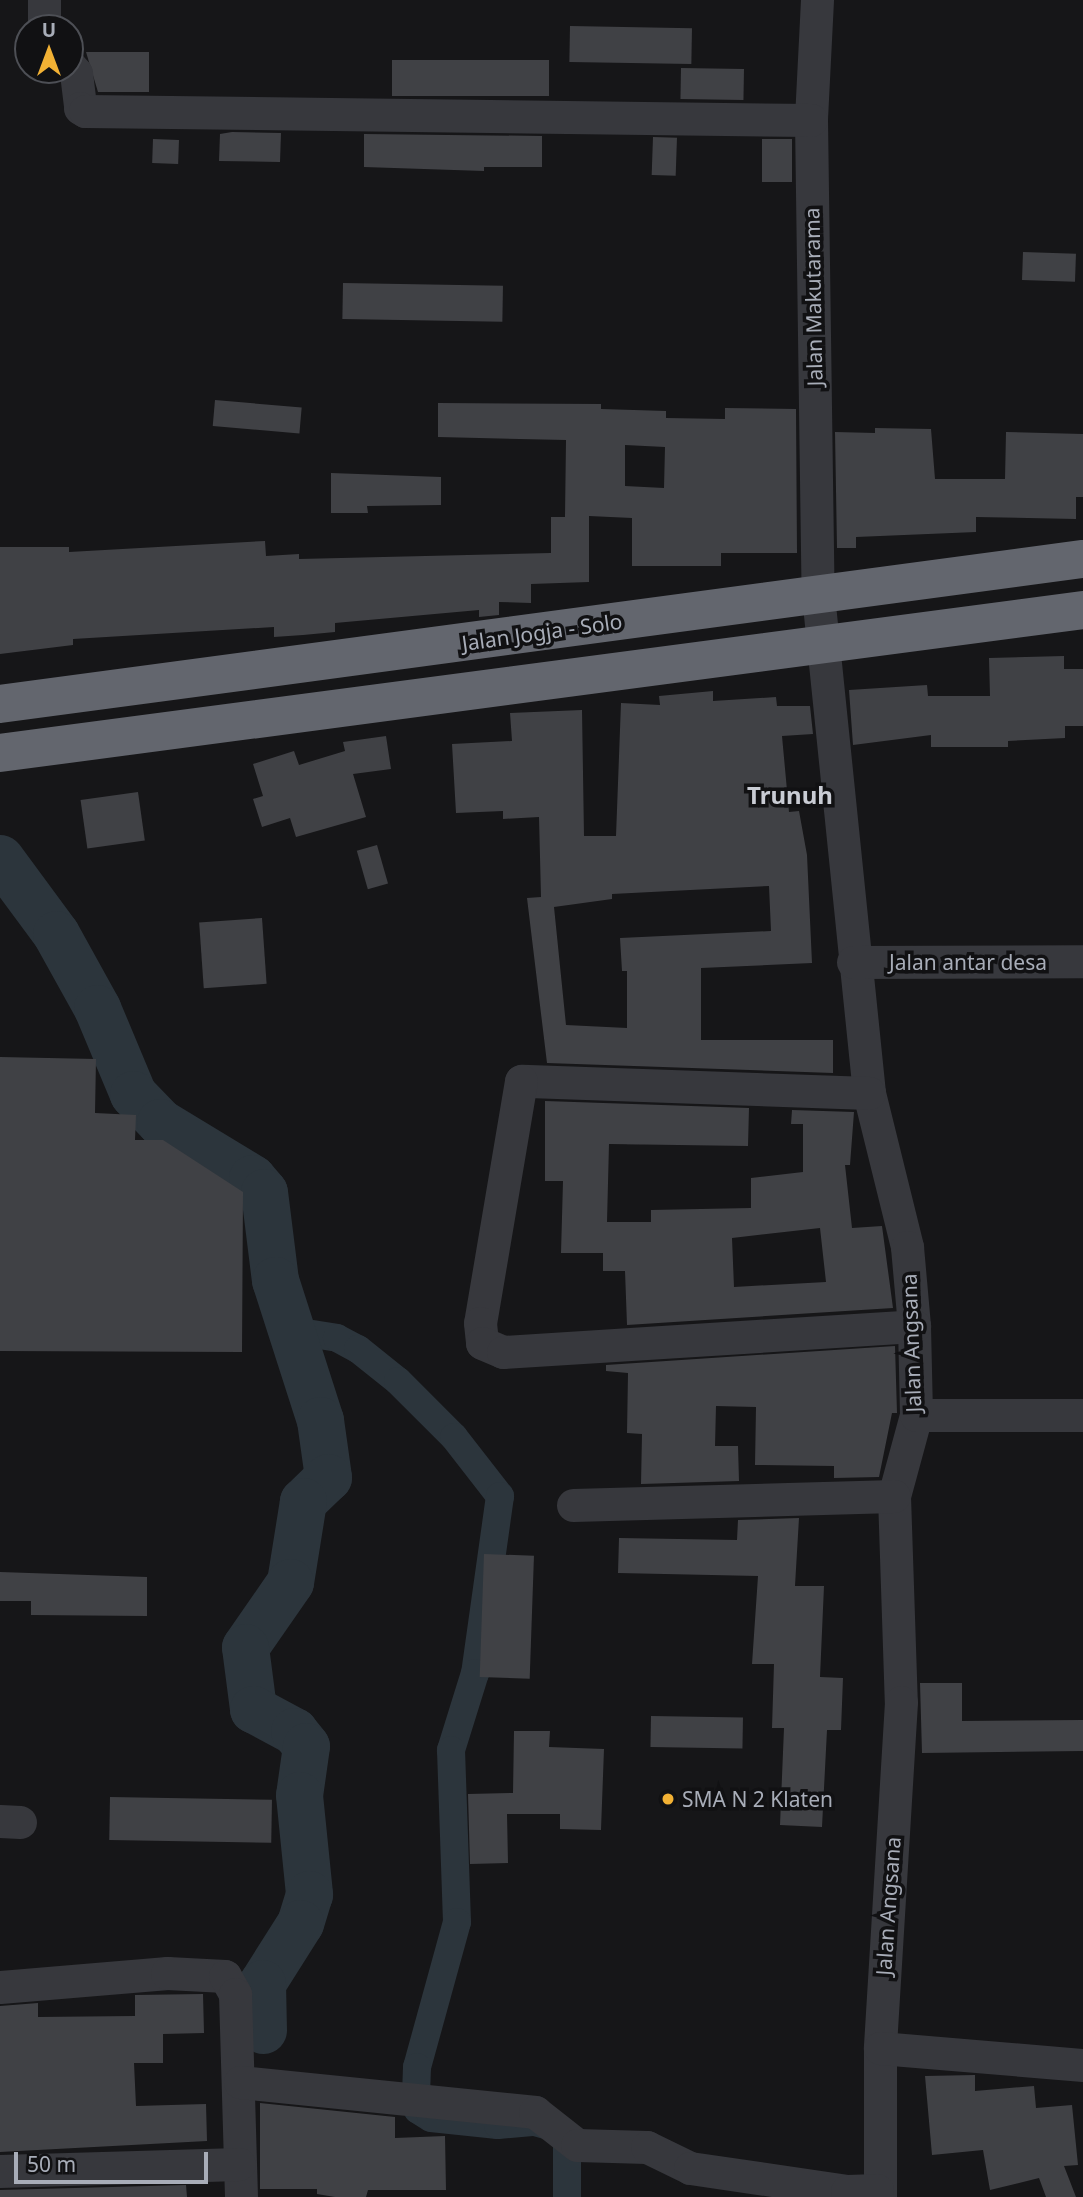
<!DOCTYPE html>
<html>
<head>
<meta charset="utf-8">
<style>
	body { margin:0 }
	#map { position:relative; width:1083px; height:2197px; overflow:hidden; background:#161618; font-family:"Noto Sans",sans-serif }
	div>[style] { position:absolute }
	.canal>* { height:28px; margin:-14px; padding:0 14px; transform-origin:14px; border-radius:14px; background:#2c353c }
	.river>* { height:47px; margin:-23.5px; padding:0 23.5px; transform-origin:23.5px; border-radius:23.5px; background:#2c353c }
	.building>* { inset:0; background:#404145; transform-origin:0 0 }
	.minor>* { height:33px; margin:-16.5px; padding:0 16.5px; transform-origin:16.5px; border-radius:16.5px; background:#37383d }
	.highway>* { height:38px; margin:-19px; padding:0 19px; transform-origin:19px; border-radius:19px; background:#63666e }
	.dots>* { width:19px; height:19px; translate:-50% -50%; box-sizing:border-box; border:4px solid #111113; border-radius:50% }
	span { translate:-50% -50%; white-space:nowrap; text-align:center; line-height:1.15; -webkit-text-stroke:7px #111113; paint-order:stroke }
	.street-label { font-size:21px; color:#a8adb8 }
	.poi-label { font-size:21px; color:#a8adb8 }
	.left { translate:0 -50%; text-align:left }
	.quarter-label { font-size:24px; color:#c9ccd4; font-weight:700 }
	.north { position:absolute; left:14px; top:14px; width:70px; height:70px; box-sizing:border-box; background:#111113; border:2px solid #4d4f55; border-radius:50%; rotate:0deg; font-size:19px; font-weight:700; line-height:28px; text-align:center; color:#a8adb8 }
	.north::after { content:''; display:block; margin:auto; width:24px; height:32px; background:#f2b134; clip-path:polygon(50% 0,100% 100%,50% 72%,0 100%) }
	.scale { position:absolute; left:14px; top:2152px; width:194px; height:32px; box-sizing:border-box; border:4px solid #a8adb8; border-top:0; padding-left:9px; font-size:21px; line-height:24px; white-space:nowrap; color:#a8adb8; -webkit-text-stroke:5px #111113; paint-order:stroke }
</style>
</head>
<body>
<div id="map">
	<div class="canal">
		<div style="left:290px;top:1323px;width:13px;rotate:42deg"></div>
		<div style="left:300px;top:1332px;width:37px;rotate:9deg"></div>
		<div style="left:337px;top:1338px;width:24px;rotate:28deg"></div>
		<div style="left:358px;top:1349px;width:51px;rotate:38.7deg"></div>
		<div style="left:398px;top:1381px;width:79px;rotate:45deg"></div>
		<div style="left:454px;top:1437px;width:75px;rotate:52.1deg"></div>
		<div style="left:500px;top:1496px;width:179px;rotate:98deg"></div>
		<div style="left:475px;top:1673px;width:81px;rotate:107.3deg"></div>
		<div style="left:451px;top:1750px;width:172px;rotate:88deg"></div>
		<div style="left:457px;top:1922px;width:150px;rotate:105.4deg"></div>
		<div style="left:417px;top:2067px;width:32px;rotate:92deg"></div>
		<div style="left:416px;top:2099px;width:11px;rotate:80deg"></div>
		<div style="left:418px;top:2110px;width:15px;rotate:32deg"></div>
		<div style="left:431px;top:2118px;width:67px;rotate:6deg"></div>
		<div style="left:498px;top:2125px;width:37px;rotate:-5deg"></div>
		<div style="left:535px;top:2122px;width:25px;rotate:16deg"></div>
		<div style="left:559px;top:2129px;width:15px;rotate:58deg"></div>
		<div style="left:567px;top:2142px;width:55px;rotate:90deg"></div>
	</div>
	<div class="river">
		<div style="left:0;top:858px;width:94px;rotate:53.6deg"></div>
		<div style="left:56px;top:934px;width:85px;rotate:61deg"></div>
		<div style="left:97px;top:1008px;width:93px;rotate:67.3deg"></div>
		<div style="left:133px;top:1094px;width:39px;rotate:46deg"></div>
		<div style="left:160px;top:1122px;width:108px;rotate:31.3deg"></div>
		<div style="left:252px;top:1178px;width:18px;rotate:49deg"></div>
		<div style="left:264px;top:1192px;width:89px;rotate:82.9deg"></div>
		<div style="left:275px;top:1280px;width:147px;rotate:72.2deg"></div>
		<div style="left:320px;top:1420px;width:58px;rotate:82deg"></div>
		<div style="left:328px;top:1477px;width:35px;rotate:136deg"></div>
		<div style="left:303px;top:1501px;width:82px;rotate:99.1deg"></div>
		<div style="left:290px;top:1582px;width:79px;rotate:124.7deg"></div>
		<div style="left:245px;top:1647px;width:63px;rotate:82.6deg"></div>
		<div style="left:253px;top:1709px;width:47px;rotate:28.2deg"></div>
		<div style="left:294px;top:1731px;width:19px;rotate:51deg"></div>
		<div style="left:306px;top:1746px;width:49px;rotate:98.1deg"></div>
		<div style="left:299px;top:1795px;width:100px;rotate:84.2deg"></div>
		<div style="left:309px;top:1894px;width:30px;rotate:107deg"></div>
		<div style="left:300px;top:1923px;width:71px;rotate:122.3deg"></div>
		<div style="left:262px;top:1983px;width:47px;rotate:88.8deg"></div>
	</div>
	<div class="building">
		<div style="left:570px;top:26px;width:122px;height:36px;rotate:1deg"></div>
		<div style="clip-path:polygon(86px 52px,149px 52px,149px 92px,98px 92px)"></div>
		<div style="left:392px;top:60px;width:157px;height:36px"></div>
		<div style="left:681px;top:68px;width:63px;height:31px;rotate:1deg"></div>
		<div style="clip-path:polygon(232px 132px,281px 133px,280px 162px,219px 161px,220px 134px)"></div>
		<div style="clip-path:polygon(364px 134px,542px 136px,542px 167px,484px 167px,484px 171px,364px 167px)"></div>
		<div style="left:653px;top:137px;width:24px;height:38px;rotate:2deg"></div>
		<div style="left:153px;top:139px;width:26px;height:24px;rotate:2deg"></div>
		<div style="left:762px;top:139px;width:30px;height:43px"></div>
		<div style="left:1023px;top:252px;width:53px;height:28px;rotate:2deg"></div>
		<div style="left:343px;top:283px;width:160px;height:36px;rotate:1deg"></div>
		<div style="left:215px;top:400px;width:87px;height:26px;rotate:5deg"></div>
		<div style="clip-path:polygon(evenodd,438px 403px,601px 404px,601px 409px,666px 411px,666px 418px,725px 419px,725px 408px,796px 409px,797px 553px,721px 553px,721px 566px,632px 566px,632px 518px,589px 516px,589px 582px,531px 584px,531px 603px,499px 602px,499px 615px,479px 617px,479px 610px,335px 623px,335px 632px,303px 635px,274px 637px,274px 627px,73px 639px,73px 645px,0 654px,0 547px,69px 547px,69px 552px,265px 541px,266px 556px,299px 554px,299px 559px,551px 553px,551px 517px,565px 517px,566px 440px,438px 437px,438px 403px,625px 445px,665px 447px,664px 488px,625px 486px,625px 445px)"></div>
		<div style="clip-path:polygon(875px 428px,931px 429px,935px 479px,1005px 479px,1006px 432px,1083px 434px,1083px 497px,1076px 497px,1076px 519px,976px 517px,976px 532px,856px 537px,856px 548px,837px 548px,835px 432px,875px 433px)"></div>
		<div style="clip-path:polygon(331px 473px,441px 477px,441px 505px,367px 506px,368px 513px,331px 513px)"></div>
		<div style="clip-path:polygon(1064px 656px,1064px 669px,1083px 669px,1083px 726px,1065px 726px,1065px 738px,1008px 741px,1008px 747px,931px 747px,931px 735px,853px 745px,849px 690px,927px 685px,928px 696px,990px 696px,989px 658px)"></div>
		<div style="clip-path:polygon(evenodd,713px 691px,713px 701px,776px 697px,777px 706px,810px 706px,813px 734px,782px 736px,789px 812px,799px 811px,807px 855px,812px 963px,701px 968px,701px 1040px,833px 1040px,833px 1073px,547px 1063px,527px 898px,541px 897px,539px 817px,503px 819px,503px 811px,456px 813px,452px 744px,512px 741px,510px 713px,582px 710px,584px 836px,616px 836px,621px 703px,660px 705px,659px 696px,713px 691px,769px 886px,771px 931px,620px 938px,622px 971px,627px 971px,627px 1028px,566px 1025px,554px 907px,612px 899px,612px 894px,769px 886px)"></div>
		<div style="clip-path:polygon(386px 736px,391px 769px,353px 774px,366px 817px,296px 837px,290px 818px,262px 827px,253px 799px,263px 796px,253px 764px,294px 751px,299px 765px,345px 751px,343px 742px)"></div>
		<div style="left:138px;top:792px;width:49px;height:58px;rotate:82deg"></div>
		<div style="left:377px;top:845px;width:40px;height:21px;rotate:74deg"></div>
		<div style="left:262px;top:918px;width:66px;height:63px;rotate:86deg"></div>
		<div style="clip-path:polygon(0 1057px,96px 1059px,95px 1113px,136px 1115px,135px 1140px,163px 1140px,243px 1192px,242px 1352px,0 1351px)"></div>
		<div style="clip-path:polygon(evenodd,545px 1101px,749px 1108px,748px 1146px,609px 1144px,607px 1222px,651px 1222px,651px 1210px,751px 1208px,751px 1178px,803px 1172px,803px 1124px,791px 1124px,792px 1110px,854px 1112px,850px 1165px,845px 1165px,852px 1228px,882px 1226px,893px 1308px,627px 1325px,625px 1271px,603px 1271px,603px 1253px,561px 1253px,563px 1181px,545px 1181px,545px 1101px,820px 1228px,826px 1282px,734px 1287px,732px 1238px,820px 1228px)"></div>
		<div style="clip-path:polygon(895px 1346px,897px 1413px,892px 1413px,879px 1477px,834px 1478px,834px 1466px,755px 1465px,756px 1407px,716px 1406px,715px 1446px,738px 1446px,739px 1481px,641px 1484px,642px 1434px,627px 1433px,628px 1373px,606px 1371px,606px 1365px)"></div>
		<div style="clip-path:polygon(799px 1518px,795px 1586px,824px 1586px,820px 1677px,843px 1678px,841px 1730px,827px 1730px,822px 1827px,780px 1825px,784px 1728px,772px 1728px,774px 1664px,752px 1664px,758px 1576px,618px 1573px,619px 1538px,737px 1540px,738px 1520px)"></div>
		<div style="left:484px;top:1554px;width:50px;height:123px;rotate:2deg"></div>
		<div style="clip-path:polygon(0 1572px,147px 1577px,147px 1616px,31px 1615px,31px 1601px,0 1601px)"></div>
		<div style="clip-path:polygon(920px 1683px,962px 1683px,962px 1721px,1083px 1720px,1083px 1751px,922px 1753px)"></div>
		<div style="left:651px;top:1716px;width:92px;height:31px;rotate:1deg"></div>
		<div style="clip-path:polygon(514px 1731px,550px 1731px,549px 1747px,604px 1749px,601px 1830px,560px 1829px,560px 1814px,507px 1814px,508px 1863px,470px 1864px,468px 1794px,513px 1793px)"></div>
		<div style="left:110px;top:1797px;width:162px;height:43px;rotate:1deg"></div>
		<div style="clip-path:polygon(203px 1994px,204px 2033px,163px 2034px,163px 2063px,134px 2063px,136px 2106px,206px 2104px,207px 2141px,0 2152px,0 2006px,38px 2003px,38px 2017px,135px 2016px,135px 1995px)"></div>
		<div style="clip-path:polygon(975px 2075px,975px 2091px,1034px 2086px,1036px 2108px,1072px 2105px,1078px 2165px,1064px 2166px,1076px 2197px,1046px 2197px,1039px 2178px,990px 2190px,983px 2150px,932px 2155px,925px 2076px)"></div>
		<div style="clip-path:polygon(260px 2103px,395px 2117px,395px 2138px,445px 2136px,446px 2190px,368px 2190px,366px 2197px,335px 2197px,317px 2194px,317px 2189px,260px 2189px)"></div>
		<div style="clip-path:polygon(186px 2185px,187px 2197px,0 2197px,0 2190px)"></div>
	</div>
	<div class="minor">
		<div style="left:44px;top:0;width:28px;rotate:90deg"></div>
		<div style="left:817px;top:0;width:120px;rotate:92.9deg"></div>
		<div style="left:811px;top:120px;width:475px;rotate:89.2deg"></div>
		<div style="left:818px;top:595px;width:501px;rotate:84.15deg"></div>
		<div style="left:869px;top:1093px;width:159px;rotate:76.1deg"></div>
		<div style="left:907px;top:1247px;width:79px;rotate:84.9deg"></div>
		<div style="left:914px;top:1326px;width:89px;rotate:88.7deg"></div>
		<div style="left:916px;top:1415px;width:84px;rotate:105.2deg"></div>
		<div style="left:894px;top:1496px;width:206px;rotate:88.1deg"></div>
		<div style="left:901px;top:1702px;width:347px;rotate:93.5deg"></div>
		<div style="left:880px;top:2048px;width:149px;rotate:90deg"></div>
		<div style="left:70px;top:66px;width:9px;rotate:49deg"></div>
		<div style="left:76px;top:73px;width:35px;rotate:83deg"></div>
		<div style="left:80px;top:108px;width:6px;rotate:31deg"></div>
		<div style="left:85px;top:111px;width:726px;rotate:0.71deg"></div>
		<div style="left:853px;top:962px;width:230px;rotate:-0.2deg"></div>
		<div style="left:869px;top:1093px;width:348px;rotate:-178deg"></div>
		<div style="left:521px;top:1081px;width:245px;rotate:99.6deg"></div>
		<div style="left:480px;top:1323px;width:20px;rotate:84deg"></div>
		<div style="left:482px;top:1343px;width:23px;rotate:23deg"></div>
		<div style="left:503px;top:1352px;width:412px;rotate:-3.6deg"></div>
		<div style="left:916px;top:1415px;width:167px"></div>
		<div style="left:573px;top:1505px;width:321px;rotate:-1.6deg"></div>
		<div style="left:0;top:1821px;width:20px;rotate:3deg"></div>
		<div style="left:0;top:1987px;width:168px;rotate:-4.8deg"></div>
		<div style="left:167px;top:1973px;width:58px;rotate:3deg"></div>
		<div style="left:225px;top:1976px;width:21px;rotate:61deg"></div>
		<div style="left:235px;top:1994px;width:203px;rotate:88.3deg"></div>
		<div style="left:880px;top:2048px;width:204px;rotate:4.8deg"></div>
		<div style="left:240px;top:2082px;width:297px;rotate:5.8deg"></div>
		<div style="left:535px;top:2112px;width:53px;rotate:38.2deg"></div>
		<div style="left:577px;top:2145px;width:70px;rotate:1.6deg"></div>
		<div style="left:647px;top:2147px;width:48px;rotate:26deg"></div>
		<div style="left:690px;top:2168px;width:159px;rotate:8.3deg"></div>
		<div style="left:847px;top:2191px;width:30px;rotate:-2deg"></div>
		<div style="left:0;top:2171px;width:239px;rotate:-1.7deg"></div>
	</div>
	<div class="highway">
		<div style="left:0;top:704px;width:1093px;rotate:-7.63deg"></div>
		<div style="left:0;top:753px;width:1092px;rotate:-7.52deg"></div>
	</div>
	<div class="dots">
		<div style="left:668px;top:1799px;background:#f2b134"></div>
	</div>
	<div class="street-label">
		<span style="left:813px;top:297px;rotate:-91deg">Jalan Makutarama</span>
		<span style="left:542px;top:632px;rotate:-8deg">Jalan Jogja - Solo</span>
		<span style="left:968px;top:962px">Jalan antar desa</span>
		<span style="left:911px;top:1343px;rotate:-92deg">Jalan Angsana</span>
		<span style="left:888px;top:1906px;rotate:-86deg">Jalan Angsana</span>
	</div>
	<div class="poi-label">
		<span class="left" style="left:682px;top:1799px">SMA N 2 Klaten</span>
	</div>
	<div class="quarter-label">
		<span style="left:790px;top:795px">Trunuh</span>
	</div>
	<div class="north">U</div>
	<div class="scale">50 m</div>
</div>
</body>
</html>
